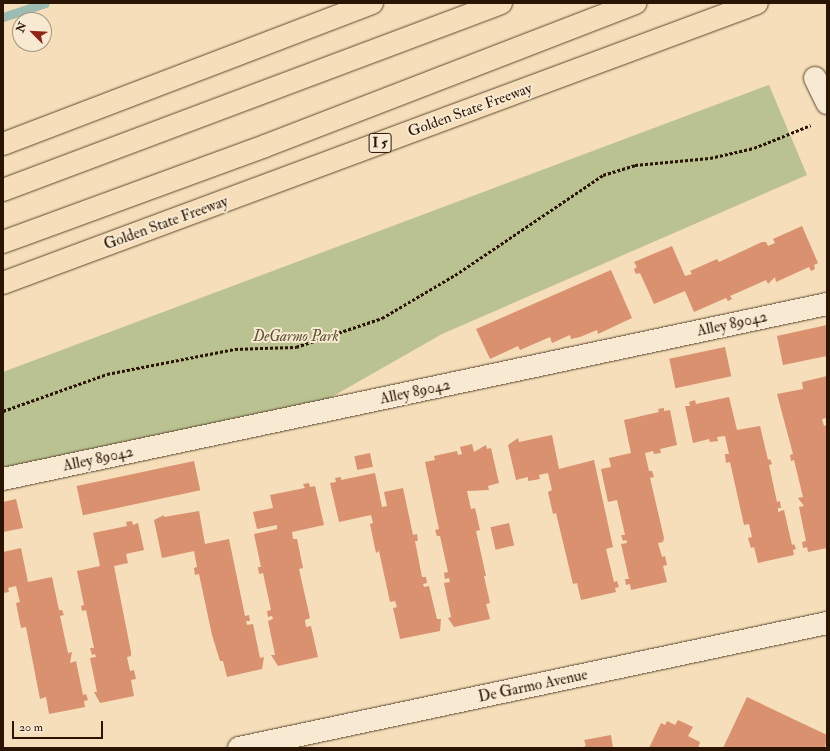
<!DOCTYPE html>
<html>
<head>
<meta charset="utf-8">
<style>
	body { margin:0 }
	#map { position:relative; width:830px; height:751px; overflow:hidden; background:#f5deb9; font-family:"IM FELL Double Pica",serif }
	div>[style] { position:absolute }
	.green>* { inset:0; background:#bac291 }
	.stream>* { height:9px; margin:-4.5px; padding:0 4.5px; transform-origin:4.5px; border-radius:4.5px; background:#9cbcb2 }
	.building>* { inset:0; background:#d9916f; transform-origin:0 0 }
	.path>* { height:2.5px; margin-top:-1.25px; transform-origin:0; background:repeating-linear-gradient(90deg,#2a1504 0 3px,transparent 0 5px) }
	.roads { filter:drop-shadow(0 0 1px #5d4731) drop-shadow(0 0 1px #5d4731) }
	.minor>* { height:22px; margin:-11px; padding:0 11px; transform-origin:11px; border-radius:11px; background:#f8ead2 }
	.highway>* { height:22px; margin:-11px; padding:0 11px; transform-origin:11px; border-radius:11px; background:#f5deb9 }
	span { translate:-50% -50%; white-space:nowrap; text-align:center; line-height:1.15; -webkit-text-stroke:4px #f8ead2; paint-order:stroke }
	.shield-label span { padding:1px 3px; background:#f8ead2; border:1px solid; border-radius:3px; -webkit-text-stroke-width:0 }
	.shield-label { font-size:14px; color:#2a1504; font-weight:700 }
	.street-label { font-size:15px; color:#2a1504 }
	.park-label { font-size:15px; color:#5c5235; font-style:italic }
	.frame { position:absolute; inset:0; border:4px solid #2a1504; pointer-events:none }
	.north { position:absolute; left:12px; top:12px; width:40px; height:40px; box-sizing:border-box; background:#f8ead2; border:1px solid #a69580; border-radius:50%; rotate:294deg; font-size:11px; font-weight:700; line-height:16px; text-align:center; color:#2a1504 }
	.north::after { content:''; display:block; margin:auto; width:14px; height:18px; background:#8f2418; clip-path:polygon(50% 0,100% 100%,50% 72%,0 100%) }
	.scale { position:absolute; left:12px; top:721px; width:91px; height:18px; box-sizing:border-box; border:2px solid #2a1504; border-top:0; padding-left:5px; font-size:12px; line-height:14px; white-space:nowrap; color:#2a1504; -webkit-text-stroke:3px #f8ead2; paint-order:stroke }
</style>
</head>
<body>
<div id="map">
	<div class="green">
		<div style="clip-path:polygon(769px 85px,807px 175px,442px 334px,321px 403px,3px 471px,3px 372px)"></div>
	</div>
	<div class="stream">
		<div style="left:3px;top:17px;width:44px;rotate:-18.4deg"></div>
	</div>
	<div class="building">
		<div style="clip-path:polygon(802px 226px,818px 263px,814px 265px,815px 269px,811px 271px,809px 267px,776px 282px,775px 277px,768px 284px,766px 280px,730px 296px,732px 299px,728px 301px,726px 298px,694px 312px,685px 291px,654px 304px,640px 273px,636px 274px,634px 269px,637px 267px,634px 262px,672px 246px,685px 276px,692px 274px,690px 271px,717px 259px,719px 262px,762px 242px,766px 242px,768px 246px,775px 243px,773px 239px)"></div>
		<div style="clip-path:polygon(611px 270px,632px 318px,598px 334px,597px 330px,580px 337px,571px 339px,570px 335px,552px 343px,550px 337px,520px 350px,518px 346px,490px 359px,476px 329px)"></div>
		<div style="clip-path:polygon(827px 325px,827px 356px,783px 365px,777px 336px)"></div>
		<div style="left:725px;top:347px;width:30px;height:57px;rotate:78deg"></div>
		<div style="clip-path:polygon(827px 376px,827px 418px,822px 419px,824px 426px,827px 425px,827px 548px,808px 552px,807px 547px,803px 548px,802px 542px,806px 541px,799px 507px,804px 506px,798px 498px,803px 497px,794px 460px,791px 461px,790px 455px,793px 454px,777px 394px,803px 389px,802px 382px)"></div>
		<div style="clip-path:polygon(729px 397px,737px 430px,760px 426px,768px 460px,770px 459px,772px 464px,769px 465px,777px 502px,780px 501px,781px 508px,778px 508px,778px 512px,784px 510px,792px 545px,794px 544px,796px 549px,793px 550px,794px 555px,758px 563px,754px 547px,751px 548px,748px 538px,752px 537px,749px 524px,744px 525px,730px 462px,726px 463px,725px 454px,729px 454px,725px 436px,717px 437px,718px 441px,710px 442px,709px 439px,693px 443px,685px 406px,690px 406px,689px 402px,695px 400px,696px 404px)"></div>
		<div style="clip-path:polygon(664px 408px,664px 411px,670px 410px,677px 445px,660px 449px,661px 453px,654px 454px,653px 451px,645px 453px,649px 471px,652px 471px,654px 477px,650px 478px,664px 538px,663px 542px,658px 543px,662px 557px,665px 556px,667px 565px,663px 566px,667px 582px,631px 590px,630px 584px,626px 585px,625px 579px,629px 579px,621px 544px,627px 543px,626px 540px,623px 541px,621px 535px,625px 535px,617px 500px,608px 502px,601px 469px,611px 467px,609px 458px,631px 453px,624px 420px,659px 412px,658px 409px)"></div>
		<div style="clip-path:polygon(552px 435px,559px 469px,594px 460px,613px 547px,606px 549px,614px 582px,617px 581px,619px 587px,615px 588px,616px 592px,581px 600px,577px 583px,573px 584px,556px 513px,553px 514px,548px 492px,552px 490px,548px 473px,539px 475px,540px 479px,528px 481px,528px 477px,516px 480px,508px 445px,518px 438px,519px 442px)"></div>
		<div style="clip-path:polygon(472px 444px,474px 452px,486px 445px,487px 449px,491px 448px,499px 483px,488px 486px,489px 490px,467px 491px,471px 509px,475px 508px,480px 530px,476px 531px,486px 576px,484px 576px,490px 603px,486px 604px,490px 619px,454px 627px,448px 618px,451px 617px,444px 583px,450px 582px,449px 578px,445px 579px,444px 573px,448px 572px,440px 536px,437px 536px,435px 530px,439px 529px,425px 462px,435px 460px,434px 456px,457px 451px,458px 455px,462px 454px,460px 447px)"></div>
		<div style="left:370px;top:453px;width:14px;height:16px;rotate:78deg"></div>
		<div style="left:194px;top:461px;width:30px;height:120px;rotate:78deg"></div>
		<div style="clip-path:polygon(375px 473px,382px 507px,387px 506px,384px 492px,403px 488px,413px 535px,417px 534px,418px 541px,415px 541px,422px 577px,426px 577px,427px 583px,423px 584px,424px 587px,429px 586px,437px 619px,441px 619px,440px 631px,400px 639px,393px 608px,397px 607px,395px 601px,390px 602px,379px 551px,376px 553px,370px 524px,373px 523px,371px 515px,339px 522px,330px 483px,336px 482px,335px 478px,341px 477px,341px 480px)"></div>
		<div style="clip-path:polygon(309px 483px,310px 487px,315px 486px,324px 525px,292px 532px,293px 539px,297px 539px,303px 568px,299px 569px,310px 618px,305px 620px,306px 627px,311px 626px,318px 657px,278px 666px,271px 655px,275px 655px,268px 621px,273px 619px,272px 616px,268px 617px,267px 611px,271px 610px,263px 573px,259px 574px,258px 567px,261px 567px,254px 534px,277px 529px,277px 525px,257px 529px,253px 512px,273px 508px,270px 495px,305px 488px,303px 484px)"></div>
		<div style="clip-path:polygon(16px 499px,23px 528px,3px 532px,3px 502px)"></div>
		<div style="clip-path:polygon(199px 511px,205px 544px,229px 539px,245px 616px,249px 615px,250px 621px,246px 621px,247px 625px,253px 624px,260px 658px,264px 657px,262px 669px,227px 677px,223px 661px,220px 661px,212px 635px,199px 574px,195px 575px,194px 568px,197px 567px,194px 551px,162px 558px,154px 520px,164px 515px,164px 517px)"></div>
		<div style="clip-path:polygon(132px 521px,133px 525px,138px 523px,144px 550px,126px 554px,128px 563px,114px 566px,131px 652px,131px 656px,127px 657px,130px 671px,134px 670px,136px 679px,131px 680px,134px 696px,100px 703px,94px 692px,97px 692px,90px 658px,96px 657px,95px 654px,92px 655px,90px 648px,94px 648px,86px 610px,82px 611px,81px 606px,84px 605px,77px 571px,100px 566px,93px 533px,127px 526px,126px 522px)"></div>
		<div style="left:509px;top:523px;width:23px;height:19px;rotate:77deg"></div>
		<div style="clip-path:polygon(21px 548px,28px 582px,52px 577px,59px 610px,62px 610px,64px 615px,60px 616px,68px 653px,72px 652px,70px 663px,76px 661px,83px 695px,86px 694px,88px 700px,84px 701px,85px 707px,49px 714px,46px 697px,40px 699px,26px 627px,21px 628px,16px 603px,20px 602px,16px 586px,8px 588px,9px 592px,3px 593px,3px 552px)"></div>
		<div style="clip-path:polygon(747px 697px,827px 735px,825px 748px,723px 748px)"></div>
		<div style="clip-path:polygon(678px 720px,693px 727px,688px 736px,700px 742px,698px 748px,649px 748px,661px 723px,665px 725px,667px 721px,675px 725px)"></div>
		<div style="clip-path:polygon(611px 735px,613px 748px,580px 748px,586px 746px,584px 740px)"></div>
	</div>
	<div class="path">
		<div style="left:3px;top:411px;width:110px;rotate:-19.6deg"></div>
		<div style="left:107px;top:374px;width:130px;rotate:-11.1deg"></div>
		<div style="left:235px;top:349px;width:61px;rotate:-1.9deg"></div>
		<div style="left:296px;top:347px;width:91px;rotate:-18.6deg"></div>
		<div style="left:382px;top:318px;width:85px;rotate:-30.5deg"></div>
		<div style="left:455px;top:275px;width:179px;rotate:-34deg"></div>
		<div style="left:603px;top:175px;width:34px;rotate:-17deg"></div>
		<div style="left:635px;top:165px;width:75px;rotate:-5.3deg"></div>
		<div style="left:710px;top:158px;width:45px;rotate:-12.8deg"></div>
		<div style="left:754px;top:148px;width:61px;rotate:-22deg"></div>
	</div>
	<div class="roads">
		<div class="minor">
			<div style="left:815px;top:78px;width:28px;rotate:64deg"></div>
			<div style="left:3px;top:479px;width:842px;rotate:-11.99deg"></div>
			<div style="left:239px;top:748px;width:601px;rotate:-12deg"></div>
		</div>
		<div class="highway">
			<div style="left:3px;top:144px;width:395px;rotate:-20.9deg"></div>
			<div style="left:3px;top:190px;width:532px;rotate:-20.58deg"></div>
			<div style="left:3px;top:242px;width:279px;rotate:-20.1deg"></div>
			<div style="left:265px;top:146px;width:397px;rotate:-21.1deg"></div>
			<div style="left:3px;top:283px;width:804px;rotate:-20.37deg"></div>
		</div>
	</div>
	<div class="shield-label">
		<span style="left:380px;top:143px">I 5</span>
	</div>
	<div class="street-label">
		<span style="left:470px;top:110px;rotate:-20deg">Golden State Freeway</span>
		<span style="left:166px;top:223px;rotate:-20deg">Golden State Freeway</span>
		<span style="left:732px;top:324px;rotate:-12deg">Alley 89042</span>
		<span style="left:415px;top:392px;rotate:-12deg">Alley 89042</span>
		<span style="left:98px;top:459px;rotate:-12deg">Alley 89042</span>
		<span style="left:533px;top:686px;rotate:-12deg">De Garmo Avenue</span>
	</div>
	<div class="park-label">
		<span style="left:296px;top:337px">DeGarmo Park</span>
	</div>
	<div class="frame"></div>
	<div class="north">N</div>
	<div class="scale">20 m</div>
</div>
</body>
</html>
